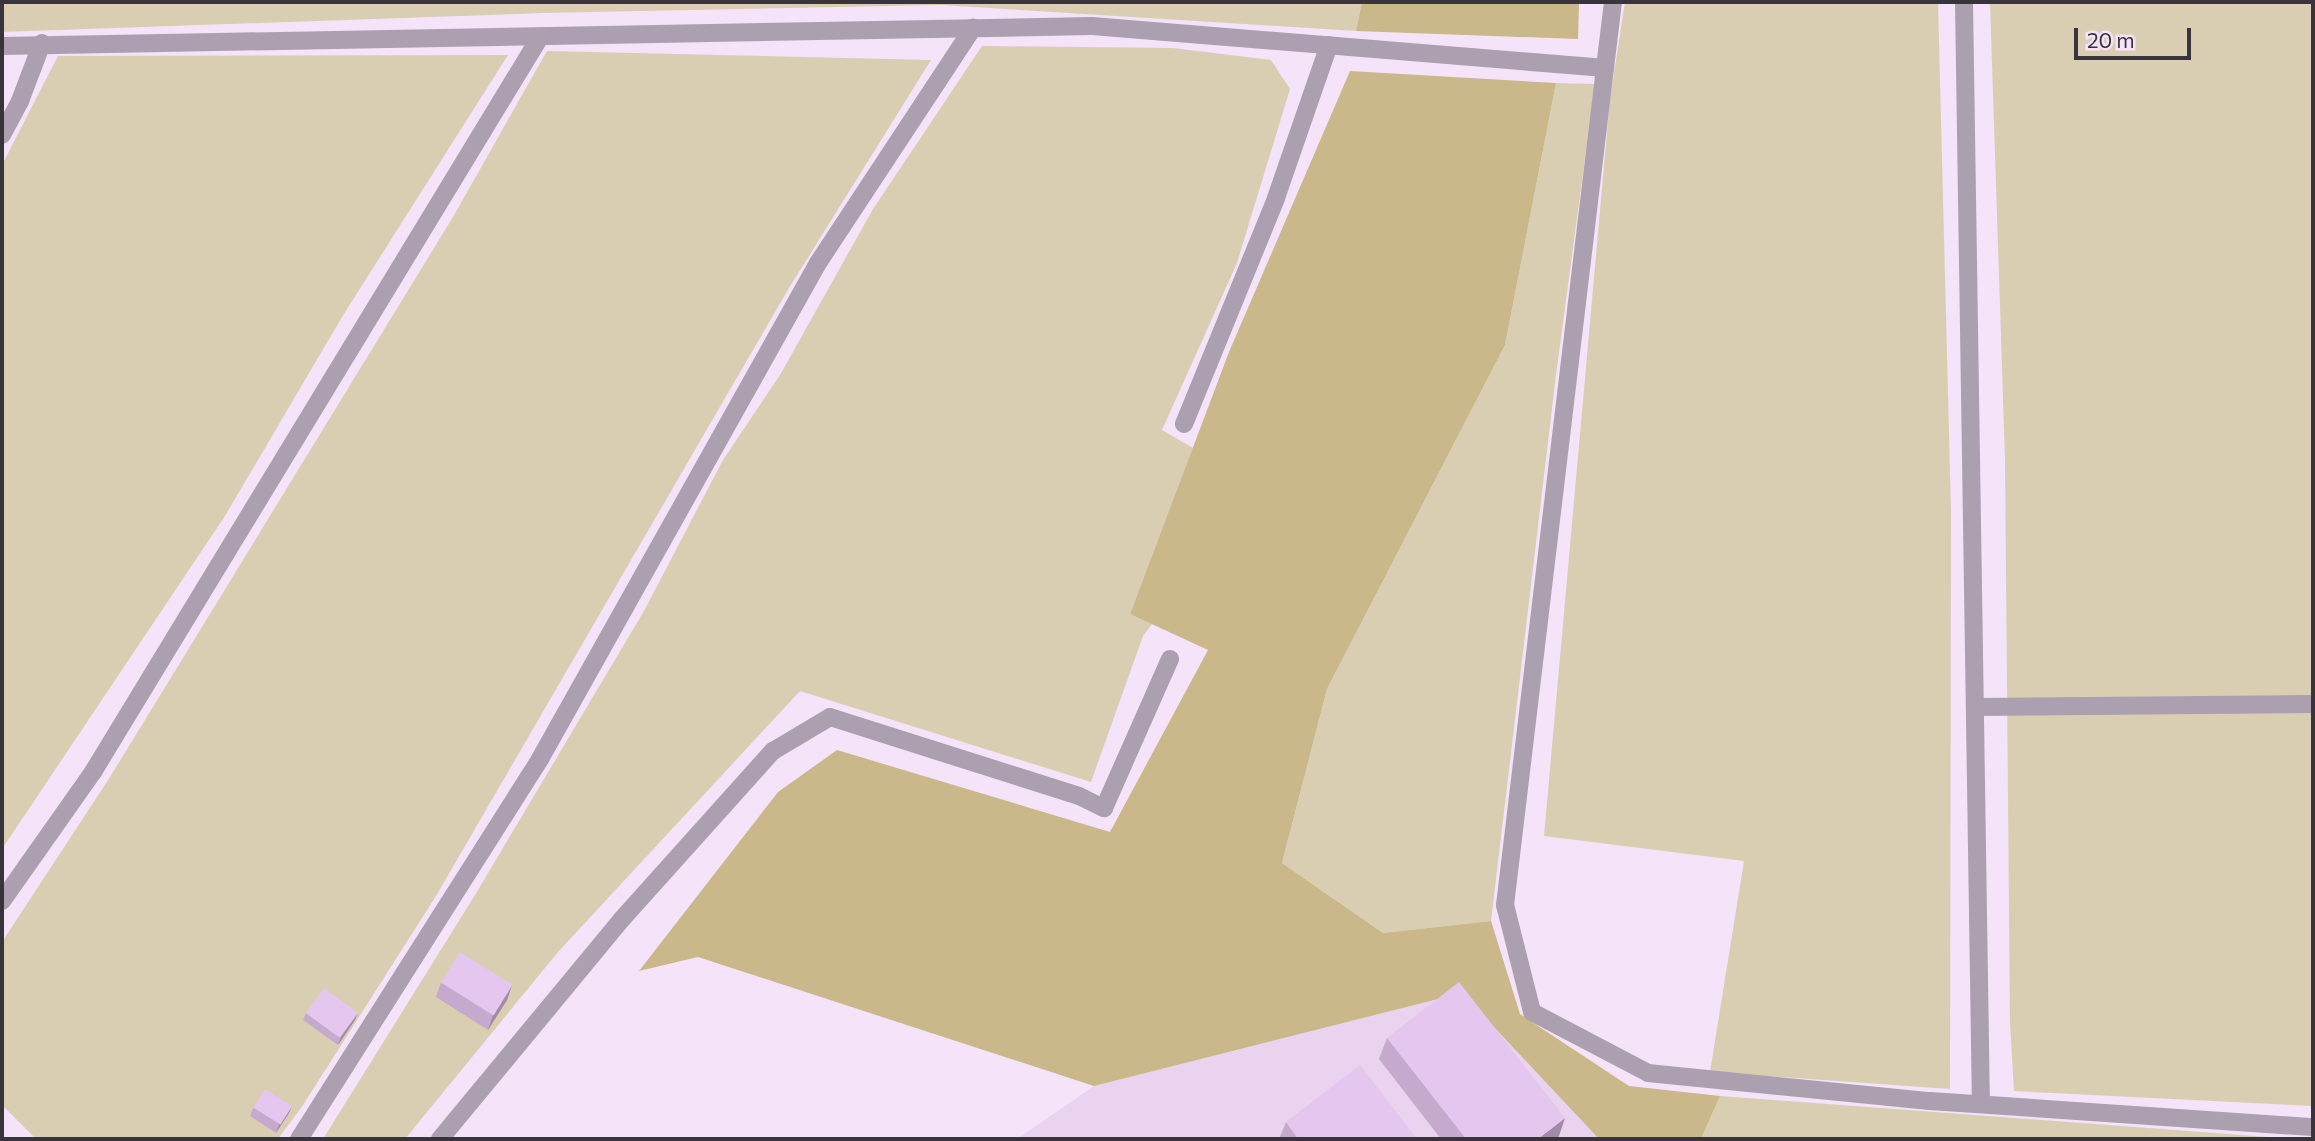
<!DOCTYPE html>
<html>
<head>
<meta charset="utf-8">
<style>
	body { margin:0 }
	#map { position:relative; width:2315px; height:1141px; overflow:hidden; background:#f4e3f9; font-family:Commissioner,sans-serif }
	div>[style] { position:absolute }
	.built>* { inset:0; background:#e9d3ef }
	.green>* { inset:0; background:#daceb2 }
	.forest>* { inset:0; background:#cab88a }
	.lane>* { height:18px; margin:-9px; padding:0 9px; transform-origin:9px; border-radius:9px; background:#ac9fb0 }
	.wall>* { inset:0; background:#c5aacd }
	.shaded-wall>* { inset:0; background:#a08ba7 }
	.building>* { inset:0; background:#e5c6ee; transform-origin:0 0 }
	span { translate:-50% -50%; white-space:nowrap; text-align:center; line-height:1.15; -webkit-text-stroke:7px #f4e3f9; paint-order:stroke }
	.frame { position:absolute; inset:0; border:4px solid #39333b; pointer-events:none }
	.scale { position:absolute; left:2074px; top:28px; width:117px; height:32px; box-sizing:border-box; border:4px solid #39333b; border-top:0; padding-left:9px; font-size:21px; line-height:24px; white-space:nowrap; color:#39333b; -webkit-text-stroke:5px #f4e3f9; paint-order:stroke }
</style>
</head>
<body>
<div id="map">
	<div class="built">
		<div style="clip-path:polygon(1462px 993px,1599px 1139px,1017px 1139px,1094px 1086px)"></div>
	</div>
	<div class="green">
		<div style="clip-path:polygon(2px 2px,1362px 2px,1356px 31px,941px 5px,542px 13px,2px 32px)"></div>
		<div style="clip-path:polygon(1625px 2px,1938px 2px,1951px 512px,1950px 1089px,1710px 1072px,1744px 861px,1544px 836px,1610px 99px)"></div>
		<div style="clip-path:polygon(1990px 2px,2313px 2px,2313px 1106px,2014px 1091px,2010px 1023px,2005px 459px)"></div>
		<div style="clip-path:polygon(982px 46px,1173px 48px,1271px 60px,1290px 89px,1237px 263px,1162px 430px,1193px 448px,1130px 614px,1152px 624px,1143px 636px,1091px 782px,800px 691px,558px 952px,405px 1139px,323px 1139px,475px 895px,644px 611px,723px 460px,780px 375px,873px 209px)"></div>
		<div style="clip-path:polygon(547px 51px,931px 60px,789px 288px,436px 896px,303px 1105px,278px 1139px,36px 1139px,2px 1105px,2px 942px,110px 777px,453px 217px)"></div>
		<div style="clip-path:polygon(508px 55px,342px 317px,225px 516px,2px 849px,2px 165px,58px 56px)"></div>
		<div style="clip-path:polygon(1556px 83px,1595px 84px,1556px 375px,1491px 921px,1383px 933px,1282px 863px,1327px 689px,1505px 345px)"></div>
		<div style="clip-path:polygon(1720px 1096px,2296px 1139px,1701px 1139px)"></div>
	</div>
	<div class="forest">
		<div style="clip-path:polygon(1362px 2px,1579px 2px,1578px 39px,1356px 31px)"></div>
		<div style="clip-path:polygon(1350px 71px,1556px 83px,1505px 345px,1327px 689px,1282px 863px,1383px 933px,1491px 921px,1520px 1014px,1629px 1086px,1720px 1096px,1701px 1139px,1599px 1139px,1462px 993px,1094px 1086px,698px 957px,639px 971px,778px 792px,837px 750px,1110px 832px,1208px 650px,1130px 614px,1229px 352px)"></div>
	</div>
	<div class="lane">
		<div style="left:1964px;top:2px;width:1102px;rotate:89.12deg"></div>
		<div style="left:2px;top:46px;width:1090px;rotate:-1.05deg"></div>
		<div style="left:1092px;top:26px;width:515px;rotate:4.68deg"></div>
		<div style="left:1605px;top:68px;width:843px;rotate:96.81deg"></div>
		<div style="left:1505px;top:905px;width:110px;rotate:75.8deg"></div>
		<div style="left:1532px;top:1012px;width:131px;rotate:27.7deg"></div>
		<div style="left:1648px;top:1073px;width:283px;rotate:5.7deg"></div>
		<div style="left:1930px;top:1101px;width:384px;rotate:3.9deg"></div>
		<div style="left:1605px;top:68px;width:66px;rotate:-83.1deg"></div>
		<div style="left:2px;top:135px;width:38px;rotate:-62deg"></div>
		<div style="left:20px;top:101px;width:62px;rotate:-69.2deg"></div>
		<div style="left:1184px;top:424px;width:244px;rotate:-67.8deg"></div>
		<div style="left:1276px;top:198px;width:162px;rotate:-70.9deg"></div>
		<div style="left:1975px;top:707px;width:338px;rotate:-0.5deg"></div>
		<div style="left:2px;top:901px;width:158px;rotate:-54.8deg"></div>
		<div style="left:93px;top:772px;width:860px;rotate:-58.69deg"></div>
		<div style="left:299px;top:1139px;width:450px;rotate:-57.6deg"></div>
		<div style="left:540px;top:759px;width:569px;rotate:-60.73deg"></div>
		<div style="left:818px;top:263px;width:282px;rotate:-56.6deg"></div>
		<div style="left:440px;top:1139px;width:286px;rotate:-50.4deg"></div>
		<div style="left:622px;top:919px;width:226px;rotate:-48.1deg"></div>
		<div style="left:773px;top:751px;width:66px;rotate:-30.8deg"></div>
		<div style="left:830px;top:717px;width:261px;rotate:17.6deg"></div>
		<div style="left:1079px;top:796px;width:28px;rotate:26deg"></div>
		<div style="left:1104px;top:808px;width:163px;rotate:-66.1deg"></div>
	</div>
	<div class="wall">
		<div style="clip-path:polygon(441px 982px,512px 985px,507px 1000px,488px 1030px,436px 997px)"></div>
		<div style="clip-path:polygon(306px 1013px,355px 1020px,338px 1045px,303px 1020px)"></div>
		<div style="clip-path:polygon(1387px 1038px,1558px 1139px,1441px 1139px,1379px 1059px)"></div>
		<div style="clip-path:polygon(253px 1108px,289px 1113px,276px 1133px,250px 1116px)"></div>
		<div style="clip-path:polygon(1286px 1122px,1417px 1139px,1279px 1139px)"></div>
	</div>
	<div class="shaded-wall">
		<div style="clip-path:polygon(512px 985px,507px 1000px,488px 1030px,493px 1015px)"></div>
		<div style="clip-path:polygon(358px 1013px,355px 1020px,338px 1045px,341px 1037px)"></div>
		<div style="clip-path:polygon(292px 1106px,289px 1113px,276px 1133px,279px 1125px)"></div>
		<div style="clip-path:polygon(1565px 1118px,1558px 1139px,1538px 1139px)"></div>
	</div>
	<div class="building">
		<div style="left:460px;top:952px;width:62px;height:36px;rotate:32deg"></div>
		<div style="clip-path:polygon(1459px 982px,1565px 1118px,1538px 1139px,1466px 1139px,1387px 1038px)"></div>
		<div style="left:324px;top:988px;width:42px;height:31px;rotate:36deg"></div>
		<div style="clip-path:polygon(1360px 1065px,1417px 1139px,1298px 1139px,1286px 1122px)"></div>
		<div style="left:265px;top:1089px;width:32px;height:22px;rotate:32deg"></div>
	</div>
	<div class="frame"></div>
	<div class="scale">20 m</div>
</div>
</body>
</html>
